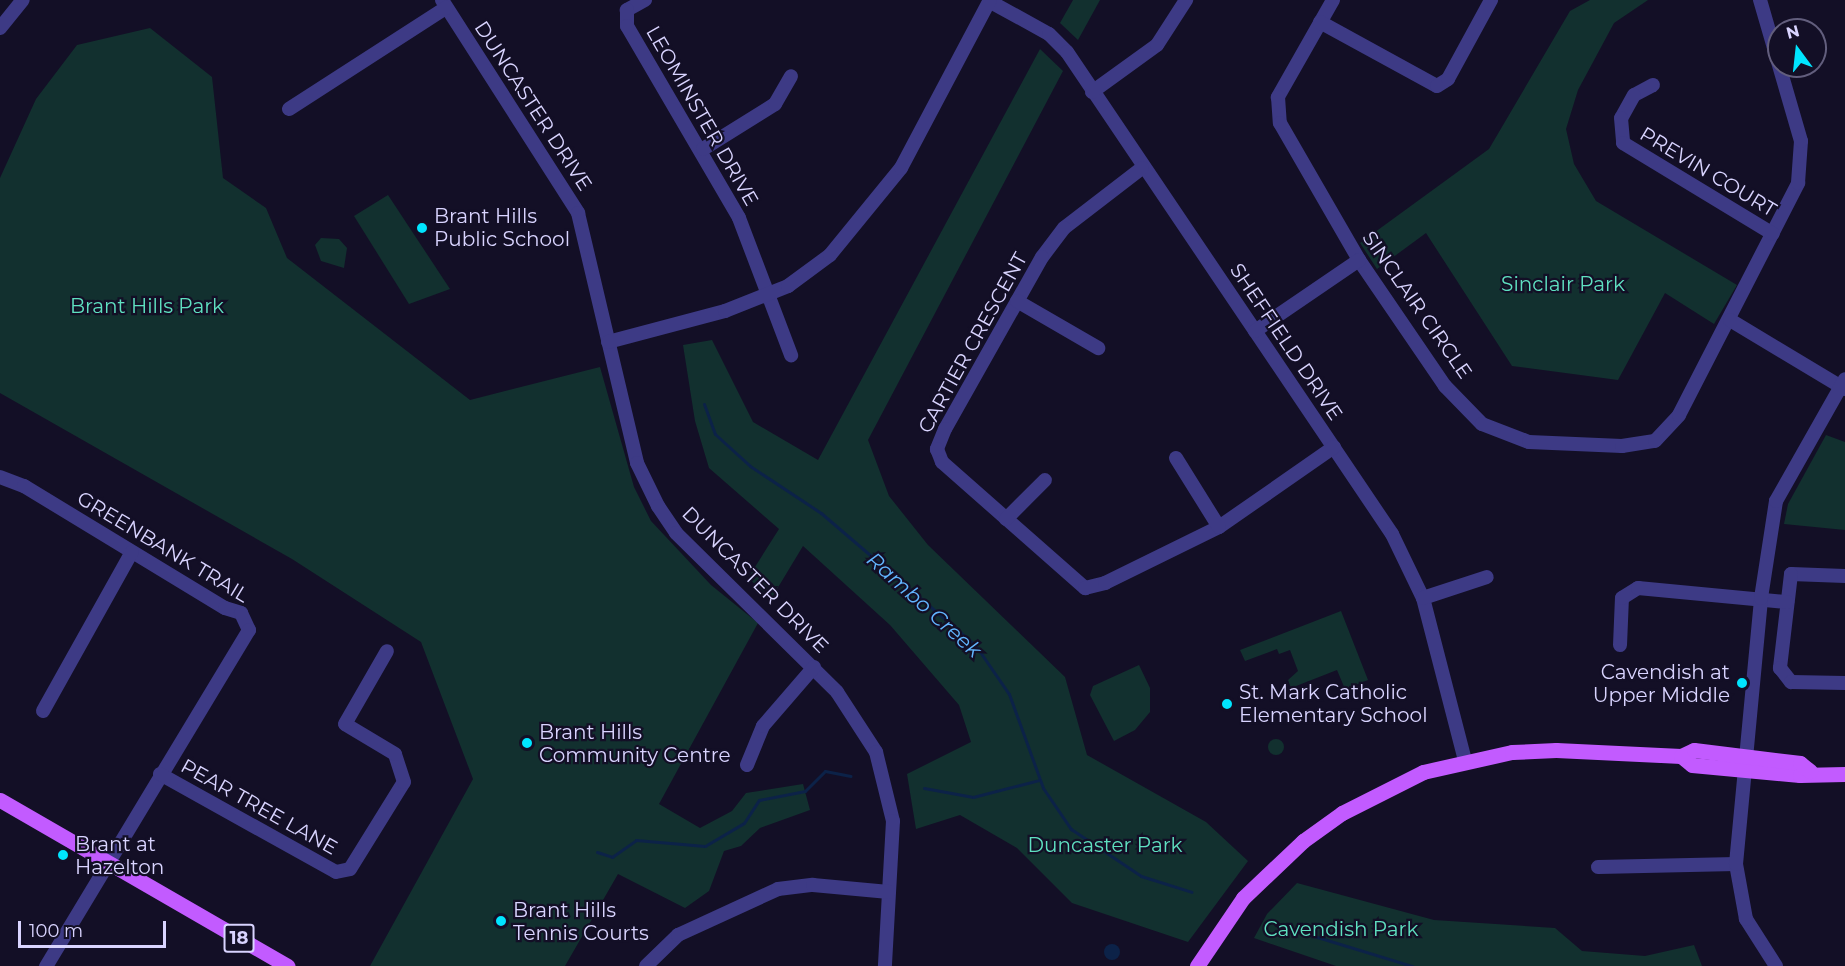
<!DOCTYPE html>
<html>
<head>
<meta charset="utf-8">
<style>
	body { margin:0 }
	#map { position:relative; width:1845px; height:966px; overflow:hidden; background:#130f26; font-family:Montserrat,sans-serif }
	div>[style] { position:absolute }
	.green>* { inset:0; background:#12302f }
	.round { border-radius:50% }
	.water>* { inset:0; background:#0c2248 }
	.stream>* { height:3px; margin:-1.5px; padding:0 1.5px; transform-origin:1.5px; border-radius:1.5px; background:#0c2248 }
	.minor>* { height:14px; margin:-7px; padding:0 7px; transform-origin:7px; border-radius:7px; background:#3d3a85 }
	.major>* { height:15px; margin:-7.5px; padding:0 7.5px; transform-origin:7.5px; border-radius:7.5px; background:#c25bff }
	.dots>* { width:16px; height:16px; translate:-50% -50%; box-sizing:border-box; border:3px solid #130f26; border-radius:50% }
	span { translate:-50% -50%; white-space:nowrap; text-align:center; line-height:1.15; -webkit-text-stroke:4.5px #130f26; paint-order:stroke }
	.shield-label span { padding:2px 4px; background:#130f26; border:2px solid; border-radius:4px; -webkit-text-stroke-width:0 }
	.shield-label { font-size:18px; color:#d9d4ff; font-weight:700 }
	.street-label { font-size:20px; color:#d9d4ff }
	.poi-label { font-size:20px; color:#d9d4ff }
	.left { translate:0 -50%; text-align:left }
	.right { translate:-100% -50%; text-align:right }
	.park-label { font-size:20px; color:#5fe0c0 }
	.water-label { font-size:21px; color:#62b6ff; font-style:italic }
	.north { position:absolute; left:1767px; top:18px; width:60px; height:60px; box-sizing:border-box; background:#130f26; border:2px solid #625e7d; border-radius:50%; rotate:345deg; font-size:16px; font-weight:700; line-height:24px; text-align:center; color:#d9d4ff }
	.north::after { content:''; display:block; margin:auto; width:21px; height:27px; background:#00e5ff; clip-path:polygon(50% 0,100% 100%,50% 72%,0 100%) }
	.scale { position:absolute; left:18px; top:921px; width:148px; height:27px; box-sizing:border-box; border:3px solid #d9d4ff; border-top:0; padding-left:8px; font-size:18px; line-height:21px; white-space:nowrap; color:#d9d4ff; -webkit-text-stroke:4px #130f26; paint-order:stroke }
</style>
</head>
<body>
<div id="map">
	<div class="green">
		<div style="clip-path:polygon(1073px 0,1100px 0,1078px 40px,1060px 23px)"></div>
		<div style="clip-path:polygon(1590px 0,1648px 0,1614px 23px,1578px 90px,1566px 129px,1574px 164px,1596px 201px,1737px 285px,1714px 324px,1665px 293px,1618px 380px,1512px 366px,1426px 233px,1377px 269px,1360px 243px,1489px 149px,1570px 11px)"></div>
		<div style="clip-path:polygon(150px 28px,212px 77px,223px 178px,266px 208px,287px 258px,470px 400px,600px 367px,634px 487px,651px 521px,711px 585px,758px 623px,659px 804px,700px 828px,732px 811px,746px 793px,803px 784px,810px 810px,760px 828px,741px 846px,724px 851px,709px 891px,685px 908px,618px 874px,565px 966px,370px 966px,473px 779px,421px 642px,292px 559px,0 393px,0 178px,36px 99px,77px 45px)"></div>
		<div style="clip-path:polygon(1040px 49px,1063px 71px,868px 440px,889px 496px,928px 545px,1065px 677px,1087px 755px,1206px 822px,1248px 861px,1188px 942px,1072px 903px,1017px 848px,960px 815px,916px 829px,907px 774px,971px 742px,959px 705px,890px 625px,803px 546px,771px 599px,748px 578px,779px 529px,709px 468px,695px 421px,683px 345px,712px 340px,753px 422px,818px 460px)"></div>
		<div style="clip-path:polygon(388px 195px,450px 289px,409px 304px,354px 216px)"></div>
		<div style="clip-path:polygon(321px 238px,339px 239px,347px 248px,344px 268px,321px 261px,315px 245px)"></div>
		<div style="clip-path:polygon(1826px 435px,1845px 442px,1845px 530px,1784px 524px,1788px 504px)"></div>
		<div style="clip-path:polygon(1341px 611px,1368px 680px,1345px 689px,1337px 670px,1291px 688px,1288px 680px,1298px 671px,1290px 650px,1279px 654px,1277px 649px,1245px 661px,1240px 650px)"></div>
		<div style="clip-path:polygon(1139px 665px,1150px 688px,1150px 712px,1135px 730px,1114px 741px,1090px 695px,1093px 686px)"></div>
		<div class="round" style="left:1268px;top:739px;width:16px;height:16px"></div>
		<div style="clip-path:polygon(1297px 883px,1434px 920px,1555px 928px,1582px 951px,1645px 956px,1694px 945px,1702px 966px,1336px 966px,1254px 938px,1267px 914px)"></div>
	</div>
	<div class="water">
		<div class="round" style="left:1104px;top:944px;width:16px;height:16px"></div>
	</div>
	<div class="stream">
		<div style="left:704px;top:404px;width:32px;rotate:70deg"></div>
		<div style="left:715px;top:434px;width:47px;rotate:42.4deg"></div>
		<div style="left:750px;top:466px;width:85px;rotate:33.5deg"></div>
		<div style="left:821px;top:513px;width:204px;rotate:40.6deg"></div>
		<div style="left:976px;top:646px;width:58px;rotate:55.5deg"></div>
		<div style="left:1009px;top:694px;width:100px;rotate:70.1deg"></div>
		<div style="left:1043px;top:788px;width:50px;rotate:55.7deg"></div>
		<div style="left:1071px;top:829px;width:84px;rotate:33.9deg"></div>
		<div style="left:1141px;top:876px;width:53px;rotate:17.4deg"></div>
		<div style="left:924px;top:788px;width:50px;rotate:10.4deg"></div>
		<div style="left:973px;top:797px;width:68px;rotate:-14.4deg"></div>
		<div style="left:597px;top:852px;width:16px;rotate:18deg"></div>
		<div style="left:612px;top:857px;width:29px;rotate:-35deg"></div>
		<div style="left:636px;top:840px;width:69px;rotate:5deg"></div>
		<div style="left:705px;top:846px;width:45px;rotate:-30.5deg"></div>
		<div style="left:744px;top:823px;width:27px;rotate:-57deg"></div>
		<div style="left:759px;top:800px;width:47px;rotate:-11.1deg"></div>
		<div style="left:805px;top:791px;width:28px;rotate:-45deg"></div>
		<div style="left:825px;top:771px;width:26px;rotate:11deg"></div>
		<div style="left:1291px;top:929px;width:127px;rotate:17deg"></div>
	</div>
	<div class="minor">
		<div style="left:442px;top:0;width:253px;rotate:57.4deg"></div>
		<div style="left:578px;top:213px;width:257px;rotate:76.7deg"></div>
		<div style="left:637px;top:463px;width:48px;rotate:64deg"></div>
		<div style="left:658px;top:506px;width:32px;rotate:56deg"></div>
		<div style="left:676px;top:533px;width:226px;rotate:44.6deg"></div>
		<div style="left:837px;top:692px;width:72px;rotate:57deg"></div>
		<div style="left:876px;top:752px;width:71px;rotate:76.2deg"></div>
		<div style="left:893px;top:821px;width:145px;rotate:93.2deg"></div>
		<div style="left:645px;top:0;width:21px;rotate:151deg"></div>
		<div style="left:627px;top:10px;width:16px;rotate:90deg"></div>
		<div style="left:627px;top:26px;width:222px;rotate:59.7deg"></div>
		<div style="left:739px;top:218px;width:147px;rotate:69.2deg"></div>
		<div style="left:1333px;top:0;width:112px;rotate:119.6deg"></div>
		<div style="left:1278px;top:97px;width:26px;rotate:86deg"></div>
		<div style="left:1280px;top:123px;width:158px;rotate:60deg"></div>
		<div style="left:1359px;top:260px;width:153px;rotate:55.7deg"></div>
		<div style="left:1445px;top:386px;width:53px;rotate:45.8deg"></div>
		<div style="left:1482px;top:424px;width:50px;rotate:21deg"></div>
		<div style="left:1529px;top:442px;width:93px;rotate:2.5deg"></div>
		<div style="left:1622px;top:446px;width:33px;rotate:-9deg"></div>
		<div style="left:1655px;top:441px;width:35px;rotate:-47deg"></div>
		<div style="left:1679px;top:415px;width:261px;rotate:-62.8deg"></div>
		<div style="left:1798px;top:183px;width:42px;rotate:-85.9deg"></div>
		<div style="left:1801px;top:141px;width:147px;rotate:-106.2deg"></div>
		<div style="left:989px;top:1px;width:68px;rotate:28.8deg"></div>
		<div style="left:1049px;top:34px;width:25px;rotate:45deg"></div>
		<div style="left:1067px;top:52px;width:581px;rotate:56.01deg"></div>
		<div style="left:1392px;top:534px;width:71px;rotate:64.2deg"></div>
		<div style="left:1423px;top:598px;width:167px;rotate:75.5deg"></div>
		<div style="left:1320px;top:22px;width:133px;rotate:28.7deg"></div>
		<div style="left:1437px;top:86px;width:13px;rotate:-32deg"></div>
		<div style="left:1448px;top:79px;width:90px;rotate:-61.4deg"></div>
		<div style="left:0;top:28px;width:36px;rotate:-51deg"></div>
		<div style="left:1653px;top:85px;width:21px;rotate:152deg"></div>
		<div style="left:1634px;top:95px;width:26px;rotate:119deg"></div>
		<div style="left:1621px;top:118px;width:25px;rotate:85deg"></div>
		<div style="left:1623px;top:143px;width:175px;rotate:31.2deg"></div>
		<div style="left:1092px;top:92px;width:80px;rotate:-35.9deg"></div>
		<div style="left:1157px;top:45px;width:54px;rotate:-57.2deg"></div>
		<div style="left:289px;top:109px;width:187px;rotate:-32.8deg"></div>
		<div style="left:703px;top:149px;width:85px;rotate:-32deg"></div>
		<div style="left:775px;top:104px;width:32px;rotate:-60deg"></div>
		<div style="left:1142px;top:168px;width:98px;rotate:142.4deg"></div>
		<div style="left:1064px;top:228px;width:36px;rotate:127deg"></div>
		<div style="left:1042px;top:257px;width:197px;rotate:119.4deg"></div>
		<div style="left:945px;top:429px;width:22px;rotate:112deg"></div>
		<div style="left:937px;top:449px;width:14px;rotate:69deg"></div>
		<div style="left:942px;top:462px;width:191px;rotate:41.4deg"></div>
		<div style="left:1085px;top:588px;width:21px;rotate:-14deg"></div>
		<div style="left:1105px;top:583px;width:127px;rotate:-26.2deg"></div>
		<div style="left:1219px;top:527px;width:140px;rotate:-34.8deg"></div>
		<div style="left:1017px;top:301px;width:94px;rotate:30.1deg"></div>
		<div style="left:1730px;top:320px;width:134px;rotate:31deg"></div>
		<div style="left:1255px;top:331px;width:126px;rotate:-34.3deg"></div>
		<div style="left:608px;top:342px;width:121px;rotate:-14.8deg"></div>
		<div style="left:725px;top:311px;width:68px;rotate:-21.6deg"></div>
		<div style="left:788px;top:286px;width:52px;rotate:-36.4deg"></div>
		<div style="left:830px;top:255px;width:112px;rotate:-50.8deg"></div>
		<div style="left:901px;top:168px;width:190px;rotate:-62.1deg"></div>
		<div style="left:1176px;top:458px;width:81px;rotate:58.1deg"></div>
		<div style="left:0;top:477px;width:26px;rotate:21deg"></div>
		<div style="left:24px;top:486px;width:235px;rotate:31.3deg"></div>
		<div style="left:225px;top:608px;width:17px;rotate:17deg"></div>
		<div style="left:241px;top:613px;width:19px;rotate:65deg"></div>
		<div style="left:249px;top:630px;width:393px;rotate:121.1deg"></div>
		<div style="left:1006px;top:519px;width:55px;rotate:-45deg"></div>
		<div style="left:1845px;top:576px;width:54px;rotate:-177.9deg"></div>
		<div style="left:1791px;top:574px;width:95px;rotate:96.7deg"></div>
		<div style="left:1780px;top:668px;width:18px;rotate:52deg"></div>
		<div style="left:1791px;top:682px;width:54px;rotate:1.1deg"></div>
		<div style="left:1423px;top:598px;width:67px;rotate:-18.2deg"></div>
		<div style="left:1620px;top:645px;width:47px;rotate:-87.6deg"></div>
		<div style="left:1622px;top:598px;width:19px;rotate:-32deg"></div>
		<div style="left:1638px;top:588px;width:150px;rotate:5.4deg"></div>
		<div style="left:43px;top:711px;width:182px;rotate:-60.8deg"></div>
		<div style="left:747px;top:765px;width:42px;rotate:-67.7deg"></div>
		<div style="left:763px;top:726px;width:78px;rotate:-49.2deg"></div>
		<div style="left:160px;top:774px;width:201px;rotate:29.1deg"></div>
		<div style="left:336px;top:872px;width:14px;rotate:-12deg"></div>
		<div style="left:350px;top:869px;width:102px;rotate:-58.2deg"></div>
		<div style="left:404px;top:782px;width:29px;rotate:-108deg"></div>
		<div style="left:395px;top:754px;width:58px;rotate:-149deg"></div>
		<div style="left:345px;top:724px;width:84px;rotate:-60.1deg"></div>
		<div style="left:1598px;top:867px;width:138px;rotate:-1.2deg"></div>
		<div style="left:646px;top:966px;width:45px;rotate:-44.1deg"></div>
		<div style="left:678px;top:935px;width:110px;rotate:-24.7deg"></div>
		<div style="left:778px;top:889px;width:35px;rotate:-7deg"></div>
		<div style="left:813px;top:885px;width:76px;rotate:5.3deg"></div>
		<div style="left:1776px;top:966px;width:56px;rotate:-122.6deg"></div>
		<div style="left:1746px;top:919px;width:56px;rotate:-100.3deg"></div>
		<div style="left:1736px;top:864px;width:267px;rotate:-84.6deg"></div>
		<div style="left:1761px;top:598px;width:98px;rotate:-81.2deg"></div>
		<div style="left:1776px;top:501px;width:140px;rotate:-60.5deg"></div>
	</div>
	<div class="major">
		<div style="left:1681px;top:756px;width:14px;rotate:39deg"></div>
		<div style="left:1692px;top:765px;width:108px;rotate:5.3deg"></div>
		<div style="left:1800px;top:775px;width:45px;rotate:-1.3deg"></div>
		<div style="left:0;top:800px;width:332px;rotate:30deg"></div>
		<div style="left:1197px;top:966px;width:82px;rotate:-55.9deg"></div>
		<div style="left:1243px;top:898px;width:83px;rotate:-43.5deg"></div>
		<div style="left:1303px;top:841px;width:48px;rotate:-35.7deg"></div>
		<div style="left:1342px;top:813px;width:91px;rotate:-26.8deg"></div>
		<div style="left:1423px;top:772px;width:91px;rotate:-12.7deg"></div>
		<div style="left:1512px;top:752px;width:44px;rotate:-2.6deg"></div>
		<div style="left:1556px;top:750px;width:125px;rotate:2.7deg"></div>
		<div style="left:1681px;top:756px;width:14px;rotate:-25deg"></div>
		<div style="left:1694px;top:750px;width:107px;rotate:7deg"></div>
		<div style="left:1800px;top:763px;width:13px;rotate:39deg"></div>
	</div>
	<div class="dots">
		<div style="left:422px;top:228px;background:#00e5ff"></div>
		<div style="left:1742px;top:683px;background:#00e5ff"></div>
		<div style="left:1227px;top:704px;background:#00e5ff"></div>
		<div style="left:527px;top:743px;background:#00e5ff"></div>
		<div style="left:63px;top:855px;background:#00e5ff"></div>
		<div style="left:501px;top:921px;background:#00e5ff"></div>
	</div>
	<div class="shield-label">
		<span style="left:239px;top:938px">18</span>
	</div>
	<div class="street-label">
		<span style="left:533px;top:106px;rotate:57deg">DUNCASTER DRIVE</span>
		<span style="left:702px;top:116px;rotate:60deg">LEOMINSTER DRIVE</span>
		<span style="left:1708px;top:172px;rotate:31deg">PREVIN COURT</span>
		<span style="left:1417px;top:305px;rotate:55deg">SINCLAIR CIRCLE</span>
		<span style="left:1286px;top:342px;rotate:56deg">SHEFFIELD DRIVE</span>
		<span style="left:973px;top:343px;rotate:-61deg">CARTIER CRESCENT</span>
		<span style="left:163px;top:547px;rotate:31deg">GREENBANK TRAIL</span>
		<span style="left:755px;top:580px;rotate:45deg">DUNCASTER DRIVE</span>
		<span style="left:259px;top:807px;rotate:29deg">PEAR TREE LANE</span>
	</div>
	<div class="poi-label">
		<span class="left" style="left:434px;top:228px">Brant Hills<br>Public School</span>
		<span class="right" style="left:1730px;top:684px">Cavendish at<br>Upper Middle</span>
		<span class="left" style="left:1239px;top:704px">St. Mark Catholic<br>Elementary School</span>
		<span class="left" style="left:539px;top:744px">Brant Hills<br>Community Centre</span>
		<span class="left" style="left:75px;top:856px">Brant at<br>Hazelton</span>
		<span class="left" style="left:513px;top:922px">Brant Hills<br>Tennis Courts</span>
	</div>
	<div class="park-label">
		<span style="left:1563px;top:284px">Sinclair Park</span>
		<span style="left:147px;top:306px">Brant Hills Park</span>
		<span style="left:1105px;top:845px">Duncaster Park</span>
		<span style="left:1341px;top:929px">Cavendish Park</span>
	</div>
	<div class="water-label">
		<span style="left:924px;top:605px;rotate:42deg">Rambo Creek</span>
	</div>
	<div class="north">N</div>
	<div class="scale">100 m</div>
</div>
</body>
</html>
